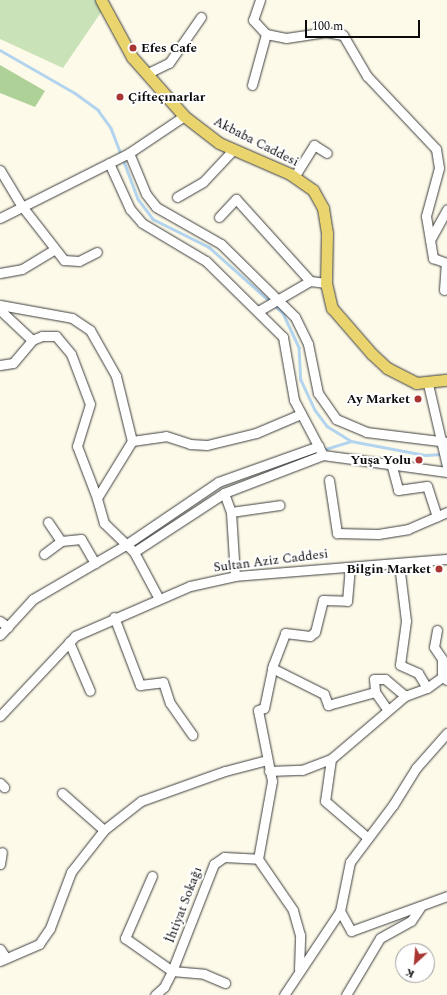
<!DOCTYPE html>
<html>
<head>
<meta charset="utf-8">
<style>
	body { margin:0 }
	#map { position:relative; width:447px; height:995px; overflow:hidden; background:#fdfae9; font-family:Spectral,serif }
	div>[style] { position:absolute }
	.green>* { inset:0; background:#cae2b7 }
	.forest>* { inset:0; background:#aed198 }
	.stream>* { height:2.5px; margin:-1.25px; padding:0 1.25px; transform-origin:1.25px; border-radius:1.25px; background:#b3d4ee }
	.roads { filter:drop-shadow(0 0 1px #3d3d3d) drop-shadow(0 0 1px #3d3d3d) }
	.minor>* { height:9px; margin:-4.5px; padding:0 4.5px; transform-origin:4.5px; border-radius:4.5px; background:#fff }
	.major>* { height:11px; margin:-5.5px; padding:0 5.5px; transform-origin:5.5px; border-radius:5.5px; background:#e9d46d }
	.dots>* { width:11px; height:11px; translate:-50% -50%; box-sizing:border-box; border:2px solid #fff; border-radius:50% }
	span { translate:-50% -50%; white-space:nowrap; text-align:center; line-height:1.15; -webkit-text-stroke:4px #fff; paint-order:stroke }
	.poi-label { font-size:13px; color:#0a0a0a; font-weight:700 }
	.left { translate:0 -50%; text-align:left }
	.right { translate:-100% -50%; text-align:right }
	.street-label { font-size:13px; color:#0a0a0a }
	.north { position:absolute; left:395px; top:943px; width:40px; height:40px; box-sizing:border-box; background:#fff; border:1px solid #9d9d9d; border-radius:50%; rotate:206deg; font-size:11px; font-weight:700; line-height:16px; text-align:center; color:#0a0a0a }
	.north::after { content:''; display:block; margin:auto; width:14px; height:18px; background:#a93632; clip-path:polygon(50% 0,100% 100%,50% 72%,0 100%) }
	.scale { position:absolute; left:305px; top:20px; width:115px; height:18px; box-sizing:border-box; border:2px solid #0a0a0a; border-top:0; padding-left:5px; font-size:12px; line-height:14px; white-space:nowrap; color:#0a0a0a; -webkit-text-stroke:3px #fff; paint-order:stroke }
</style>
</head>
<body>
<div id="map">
	<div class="green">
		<div style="clip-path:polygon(0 0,97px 0,102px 11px,63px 68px,0 39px)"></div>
	</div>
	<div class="forest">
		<div style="clip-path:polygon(0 65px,45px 91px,35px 107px,0 93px)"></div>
	</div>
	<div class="stream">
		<div style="left:0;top:50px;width:86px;rotate:29.8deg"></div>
		<div style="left:75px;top:93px;width:29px;rotate:36deg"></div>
		<div style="left:98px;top:110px;width:22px;rotate:54deg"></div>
		<div style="left:111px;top:128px;width:28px;rotate:69deg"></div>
		<div style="left:123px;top:159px;width:43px;rotate:69.4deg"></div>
		<div style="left:138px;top:199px;width:25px;rotate:53deg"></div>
		<div style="left:153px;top:219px;width:63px;rotate:26.6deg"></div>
		<div style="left:209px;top:247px;width:99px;rotate:41.7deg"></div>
		<div style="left:283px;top:313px;width:38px;rotate:65deg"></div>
		<div style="left:299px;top:347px;width:33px;rotate:87deg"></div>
		<div style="left:301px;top:380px;width:33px;rotate:65deg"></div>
		<div style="left:315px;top:410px;width:20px;rotate:53deg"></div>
		<div style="left:327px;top:426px;width:28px;rotate:32deg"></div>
		<div style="left:322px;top:450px;width:30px;rotate:-17deg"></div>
		<div style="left:351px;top:441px;width:75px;rotate:10.7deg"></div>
		<div style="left:425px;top:455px;width:17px;rotate:-3deg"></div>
	</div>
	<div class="roads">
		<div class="minor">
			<div style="left:260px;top:0;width:21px;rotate:109deg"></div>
			<div style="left:253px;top:20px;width:19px;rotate:47deg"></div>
			<div style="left:266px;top:34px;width:20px;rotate:11deg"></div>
			<div style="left:286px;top:38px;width:40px;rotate:-8.5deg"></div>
			<div style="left:326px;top:32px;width:17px;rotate:10deg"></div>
			<div style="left:343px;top:35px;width:48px;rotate:59.7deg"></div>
			<div style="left:367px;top:76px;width:100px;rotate:46.6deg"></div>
			<div style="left:436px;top:149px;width:19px;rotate:81deg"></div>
			<div style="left:439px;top:168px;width:50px;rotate:105.2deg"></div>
			<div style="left:426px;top:216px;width:43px;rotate:80.5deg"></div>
			<div style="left:433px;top:258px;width:15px;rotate:20deg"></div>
			<div style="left:146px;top:74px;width:25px;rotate:-26deg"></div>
			<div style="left:169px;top:63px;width:56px;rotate:-55.2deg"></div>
			<div style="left:252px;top:85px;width:53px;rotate:-74.6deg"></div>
			<div style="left:129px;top:153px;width:44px;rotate:67.5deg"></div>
			<div style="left:146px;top:194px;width:16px;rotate:52deg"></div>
			<div style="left:156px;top:207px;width:75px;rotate:29.6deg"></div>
			<div style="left:221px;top:244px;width:104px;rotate:44.6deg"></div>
			<div style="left:295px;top:317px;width:30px;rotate:64deg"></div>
			<div style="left:308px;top:344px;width:50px;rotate:78.5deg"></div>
			<div style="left:318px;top:393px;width:32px;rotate:55deg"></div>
			<div style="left:336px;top:419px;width:33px;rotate:23deg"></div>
			<div style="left:366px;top:432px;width:82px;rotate:7deg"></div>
			<div style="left:109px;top:163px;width:51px;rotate:65.5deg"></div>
			<div style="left:130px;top:209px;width:18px;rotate:49deg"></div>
			<div style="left:142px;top:223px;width:74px;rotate:30.7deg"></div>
			<div style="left:206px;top:261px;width:108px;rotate:44.6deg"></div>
			<div style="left:283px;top:337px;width:64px;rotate:80.1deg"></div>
			<div style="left:294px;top:400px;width:62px;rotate:62.2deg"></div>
			<div style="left:0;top:170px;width:41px;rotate:59deg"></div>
			<div style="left:21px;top:205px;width:70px;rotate:52deg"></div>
			<div style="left:64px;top:260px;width:15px;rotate:4deg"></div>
			<div style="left:79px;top:261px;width:20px;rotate:-27deg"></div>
			<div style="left:294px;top:177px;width:38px;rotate:-58deg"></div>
			<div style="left:314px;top:145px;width:15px;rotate:32deg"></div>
			<div style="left:177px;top:197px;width:30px;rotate:-30deg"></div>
			<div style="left:203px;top:182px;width:44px;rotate:-46.8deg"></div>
			<div style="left:219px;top:217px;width:25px;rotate:-47deg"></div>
			<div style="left:236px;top:199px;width:110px;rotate:47.9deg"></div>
			<div style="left:0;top:218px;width:144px;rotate:-26.7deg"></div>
			<div style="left:129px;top:153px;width:66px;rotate:-33.9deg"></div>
			<div style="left:430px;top:240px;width:35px;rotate:-61deg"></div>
			<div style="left:0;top:273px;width:22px;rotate:-10deg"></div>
			<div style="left:22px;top:269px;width:37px;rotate:-31deg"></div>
			<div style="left:444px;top:290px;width:27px;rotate:-86deg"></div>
			<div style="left:0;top:305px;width:73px;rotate:10.2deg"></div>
			<div style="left:72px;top:318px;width:22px;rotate:34deg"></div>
			<div style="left:90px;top:330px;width:53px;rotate:60.5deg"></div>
			<div style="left:116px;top:376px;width:67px;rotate:76.2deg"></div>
			<div style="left:0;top:310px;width:44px;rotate:43.2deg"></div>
			<div style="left:260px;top:310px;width:58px;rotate:-30.1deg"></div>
			<div style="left:310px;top:281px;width:16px;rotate:7deg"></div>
			<div style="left:0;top:365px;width:13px;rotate:-9deg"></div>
			<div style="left:13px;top:363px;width:30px;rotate:-50deg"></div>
			<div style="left:32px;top:340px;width:11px;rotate:-22deg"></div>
			<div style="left:42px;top:336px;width:14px"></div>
			<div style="left:56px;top:336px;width:23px;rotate:50deg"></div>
			<div style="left:71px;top:354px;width:53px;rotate:69.2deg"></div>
			<div style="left:90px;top:404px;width:44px;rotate:107.2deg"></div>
			<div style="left:77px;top:446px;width:56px;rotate:69deg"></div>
			<div style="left:428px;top:384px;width:84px;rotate:77deg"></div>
			<div style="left:391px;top:463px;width:28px;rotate:75deg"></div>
			<div style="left:398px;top:490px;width:29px;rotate:-8deg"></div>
			<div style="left:427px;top:486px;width:32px;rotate:72deg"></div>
			<div style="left:329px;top:480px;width:54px;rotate:81.4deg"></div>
			<div style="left:337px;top:533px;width:41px;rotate:1.4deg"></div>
			<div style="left:378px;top:534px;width:30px;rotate:-9deg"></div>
			<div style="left:408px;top:529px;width:43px;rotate:-23.6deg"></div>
			<div style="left:224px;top:493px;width:20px;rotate:70deg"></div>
			<div style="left:48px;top:522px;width:23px;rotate:56deg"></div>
			<div style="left:134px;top:552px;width:108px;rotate:-33.2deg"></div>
			<div style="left:224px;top:493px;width:106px;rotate:-21deg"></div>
			<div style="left:323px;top:455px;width:125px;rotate:7.8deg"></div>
			<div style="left:44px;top:554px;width:21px;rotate:-37deg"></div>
			<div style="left:61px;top:541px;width:20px;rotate:-6deg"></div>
			<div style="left:81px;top:539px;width:28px;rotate:60deg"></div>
			<div style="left:399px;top:564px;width:57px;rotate:83deg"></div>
			<div style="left:406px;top:621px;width:44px;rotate:97.8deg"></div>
			<div style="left:400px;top:665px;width:20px;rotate:24deg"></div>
			<div style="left:418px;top:673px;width:17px;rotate:59deg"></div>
			<div style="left:235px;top:576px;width:64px;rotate:-93.6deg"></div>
			<div style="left:231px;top:512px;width:49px;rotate:-8.1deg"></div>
			<div style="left:158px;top:597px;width:51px;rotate:-118.1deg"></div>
			<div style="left:134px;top:552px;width:42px;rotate:-136deg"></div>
			<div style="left:104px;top:523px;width:26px;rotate:-106deg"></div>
			<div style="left:97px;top:498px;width:67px;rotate:-58.4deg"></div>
			<div style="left:132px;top:441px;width:34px;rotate:-8deg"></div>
			<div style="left:166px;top:436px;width:25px;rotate:18deg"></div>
			<div style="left:190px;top:444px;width:17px;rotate:3deg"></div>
			<div style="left:207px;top:445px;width:50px;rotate:-13.8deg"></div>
			<div style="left:256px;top:433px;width:49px;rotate:-22.9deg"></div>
			<div style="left:114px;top:617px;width:73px;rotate:69.1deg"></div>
			<div style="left:140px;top:685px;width:23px;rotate:-7deg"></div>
			<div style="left:163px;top:682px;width:22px;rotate:72deg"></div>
			<div style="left:170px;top:703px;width:39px;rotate:55deg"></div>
			<div style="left:0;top:621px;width:10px;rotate:37deg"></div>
			<div style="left:437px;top:630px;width:17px;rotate:100deg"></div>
			<div style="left:434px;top:647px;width:14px;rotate:56deg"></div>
			<div style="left:442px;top:659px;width:18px;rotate:90deg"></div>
			<div style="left:0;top:635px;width:49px;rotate:-47.5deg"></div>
			<div style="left:33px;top:599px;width:105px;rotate:-30.2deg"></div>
			<div style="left:124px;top:546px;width:114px;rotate:-34.2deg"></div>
			<div style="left:218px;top:482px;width:107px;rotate:-19.6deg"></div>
			<div style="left:69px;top:642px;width:53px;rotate:66.8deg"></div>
			<div style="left:272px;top:668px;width:58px;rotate:26.6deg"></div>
			<div style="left:324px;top:694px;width:12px;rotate:70deg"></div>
			<div style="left:328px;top:705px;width:49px;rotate:-15.5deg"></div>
			<div style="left:387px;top:709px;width:21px;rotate:-125deg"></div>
			<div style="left:375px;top:692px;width:13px;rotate:-94deg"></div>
			<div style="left:374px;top:679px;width:11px"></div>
			<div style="left:385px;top:679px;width:26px;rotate:40deg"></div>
			<div style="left:0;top:716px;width:110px;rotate:-46.8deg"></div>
			<div style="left:75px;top:636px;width:125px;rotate:-23.5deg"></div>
			<div style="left:190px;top:586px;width:46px;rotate:-12.5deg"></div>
			<div style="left:235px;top:576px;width:213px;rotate:-4.6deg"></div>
			<div style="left:331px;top:759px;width:42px;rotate:98.1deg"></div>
			<div style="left:325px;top:801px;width:55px;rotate:40.6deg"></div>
			<div style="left:269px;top:771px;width:33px;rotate:-2deg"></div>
			<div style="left:302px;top:770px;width:31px;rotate:-21deg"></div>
			<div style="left:331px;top:759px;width:97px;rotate:-40.4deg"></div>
			<div style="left:405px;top:696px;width:23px;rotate:-20deg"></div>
			<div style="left:427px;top:688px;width:19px;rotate:-36deg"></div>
			<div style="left:442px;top:677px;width:6px;rotate:31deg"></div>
			<div style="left:0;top:783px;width:6px;rotate:45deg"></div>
			<div style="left:62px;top:793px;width:56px;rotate:41.4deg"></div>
			<div style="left:0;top:864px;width:12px;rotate:-81deg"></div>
			<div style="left:152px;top:876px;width:68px;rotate:113.5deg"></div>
			<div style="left:125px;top:938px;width:57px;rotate:35.1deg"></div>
			<div style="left:172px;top:971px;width:32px;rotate:5deg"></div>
			<div style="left:204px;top:974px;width:23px;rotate:23deg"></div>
			<div style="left:340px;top:911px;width:23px;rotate:61deg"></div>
			<div style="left:351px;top:931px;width:102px;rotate:-20deg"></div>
			<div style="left:0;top:949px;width:11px;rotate:56deg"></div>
			<div style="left:0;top:961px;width:43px;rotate:-23.6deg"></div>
			<div style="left:39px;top:944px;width:19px;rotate:-55deg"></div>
			<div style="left:50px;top:928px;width:60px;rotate:-69.4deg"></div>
			<div style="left:71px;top:872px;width:53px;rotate:-51.8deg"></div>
			<div style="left:104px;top:830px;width:47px;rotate:-38.1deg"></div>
			<div style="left:141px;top:801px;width:89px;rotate:-19.7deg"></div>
			<div style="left:225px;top:771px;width:43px;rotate:-14.7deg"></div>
			<div style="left:299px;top:969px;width:34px;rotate:-88deg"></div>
			<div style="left:300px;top:935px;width:26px;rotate:-106deg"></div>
			<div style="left:293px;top:910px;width:62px;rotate:-124.5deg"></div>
			<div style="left:258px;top:859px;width:79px;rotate:-79.8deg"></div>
			<div style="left:272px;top:781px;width:72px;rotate:-101.2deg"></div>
			<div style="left:258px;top:710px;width:6px;rotate:-18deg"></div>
			<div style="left:264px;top:708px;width:44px;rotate:-78.2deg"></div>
			<div style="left:273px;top:665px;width:34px;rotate:-69deg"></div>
			<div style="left:285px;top:633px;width:25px;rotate:7deg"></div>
			<div style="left:310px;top:636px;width:6px;rotate:-39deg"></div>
			<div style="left:315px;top:632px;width:33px;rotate:-76deg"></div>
			<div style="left:323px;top:600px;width:24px;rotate:2deg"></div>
			<div style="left:347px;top:601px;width:34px;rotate:-85deg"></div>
			<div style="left:155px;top:995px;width:12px;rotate:-42deg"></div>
			<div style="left:164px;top:987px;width:18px;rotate:-63deg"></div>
			<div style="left:172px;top:971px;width:115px;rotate:-68.6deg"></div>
			<div style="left:214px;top:864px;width:12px;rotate:-35deg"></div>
			<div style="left:224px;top:857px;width:34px;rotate:3deg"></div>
			<div style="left:284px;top:995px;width:101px;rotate:-56.3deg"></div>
			<div style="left:340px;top:911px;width:50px;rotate:-78.5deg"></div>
			<div style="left:350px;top:862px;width:71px;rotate:-53deg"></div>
			<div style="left:393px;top:805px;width:44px;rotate:-58.1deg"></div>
			<div style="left:416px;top:768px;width:47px;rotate:-48.5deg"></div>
			<div style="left:346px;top:995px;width:66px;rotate:-59.2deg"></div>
			<div style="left:380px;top:938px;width:35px;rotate:-29deg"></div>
			<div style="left:411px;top:921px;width:18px;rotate:-56deg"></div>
		</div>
		<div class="major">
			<div style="left:101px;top:0;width:65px;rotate:61.5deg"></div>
			<div style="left:132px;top:57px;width:79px;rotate:48.6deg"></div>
			<div style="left:184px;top:116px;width:44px;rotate:37.6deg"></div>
			<div style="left:219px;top:143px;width:77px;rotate:23.6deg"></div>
			<div style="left:290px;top:174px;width:28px;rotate:35deg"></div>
			<div style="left:313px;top:190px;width:21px;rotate:61deg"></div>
			<div style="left:323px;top:208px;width:25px;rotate:81deg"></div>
			<div style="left:327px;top:233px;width:50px;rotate:91.1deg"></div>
			<div style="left:326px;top:283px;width:26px;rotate:77deg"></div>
			<div style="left:332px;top:308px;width:61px;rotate:49deg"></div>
			<div style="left:372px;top:354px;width:21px;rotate:43deg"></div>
			<div style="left:387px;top:368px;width:33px;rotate:27deg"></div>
			<div style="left:416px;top:383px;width:31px;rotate:-6deg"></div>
		</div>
	</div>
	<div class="dots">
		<div style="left:133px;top:48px;background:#a93632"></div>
		<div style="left:120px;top:97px;background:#a93632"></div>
		<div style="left:418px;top:399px;background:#a93632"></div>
		<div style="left:419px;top:460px;background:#a93632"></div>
		<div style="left:439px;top:569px;background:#a93632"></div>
	</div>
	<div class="poi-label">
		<span class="left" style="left:141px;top:48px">Efes Cafe</span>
		<span class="left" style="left:128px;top:97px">Çifteçınarlar</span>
		<span class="right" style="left:410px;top:399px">Ay Market</span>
		<span class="right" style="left:411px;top:460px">Yuşa Yolu</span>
		<span class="right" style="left:431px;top:569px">Bilgin Market</span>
	</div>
	<div class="street-label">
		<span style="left:256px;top:142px;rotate:27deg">Akbaba Caddesi</span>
		<span style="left:271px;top:561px;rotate:-7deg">Sultan Aziz Caddesi</span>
		<span style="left:184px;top:905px;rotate:-69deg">İhtiyat Sokağı</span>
	</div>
	<div class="north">K</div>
	<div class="scale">100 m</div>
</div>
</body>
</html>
